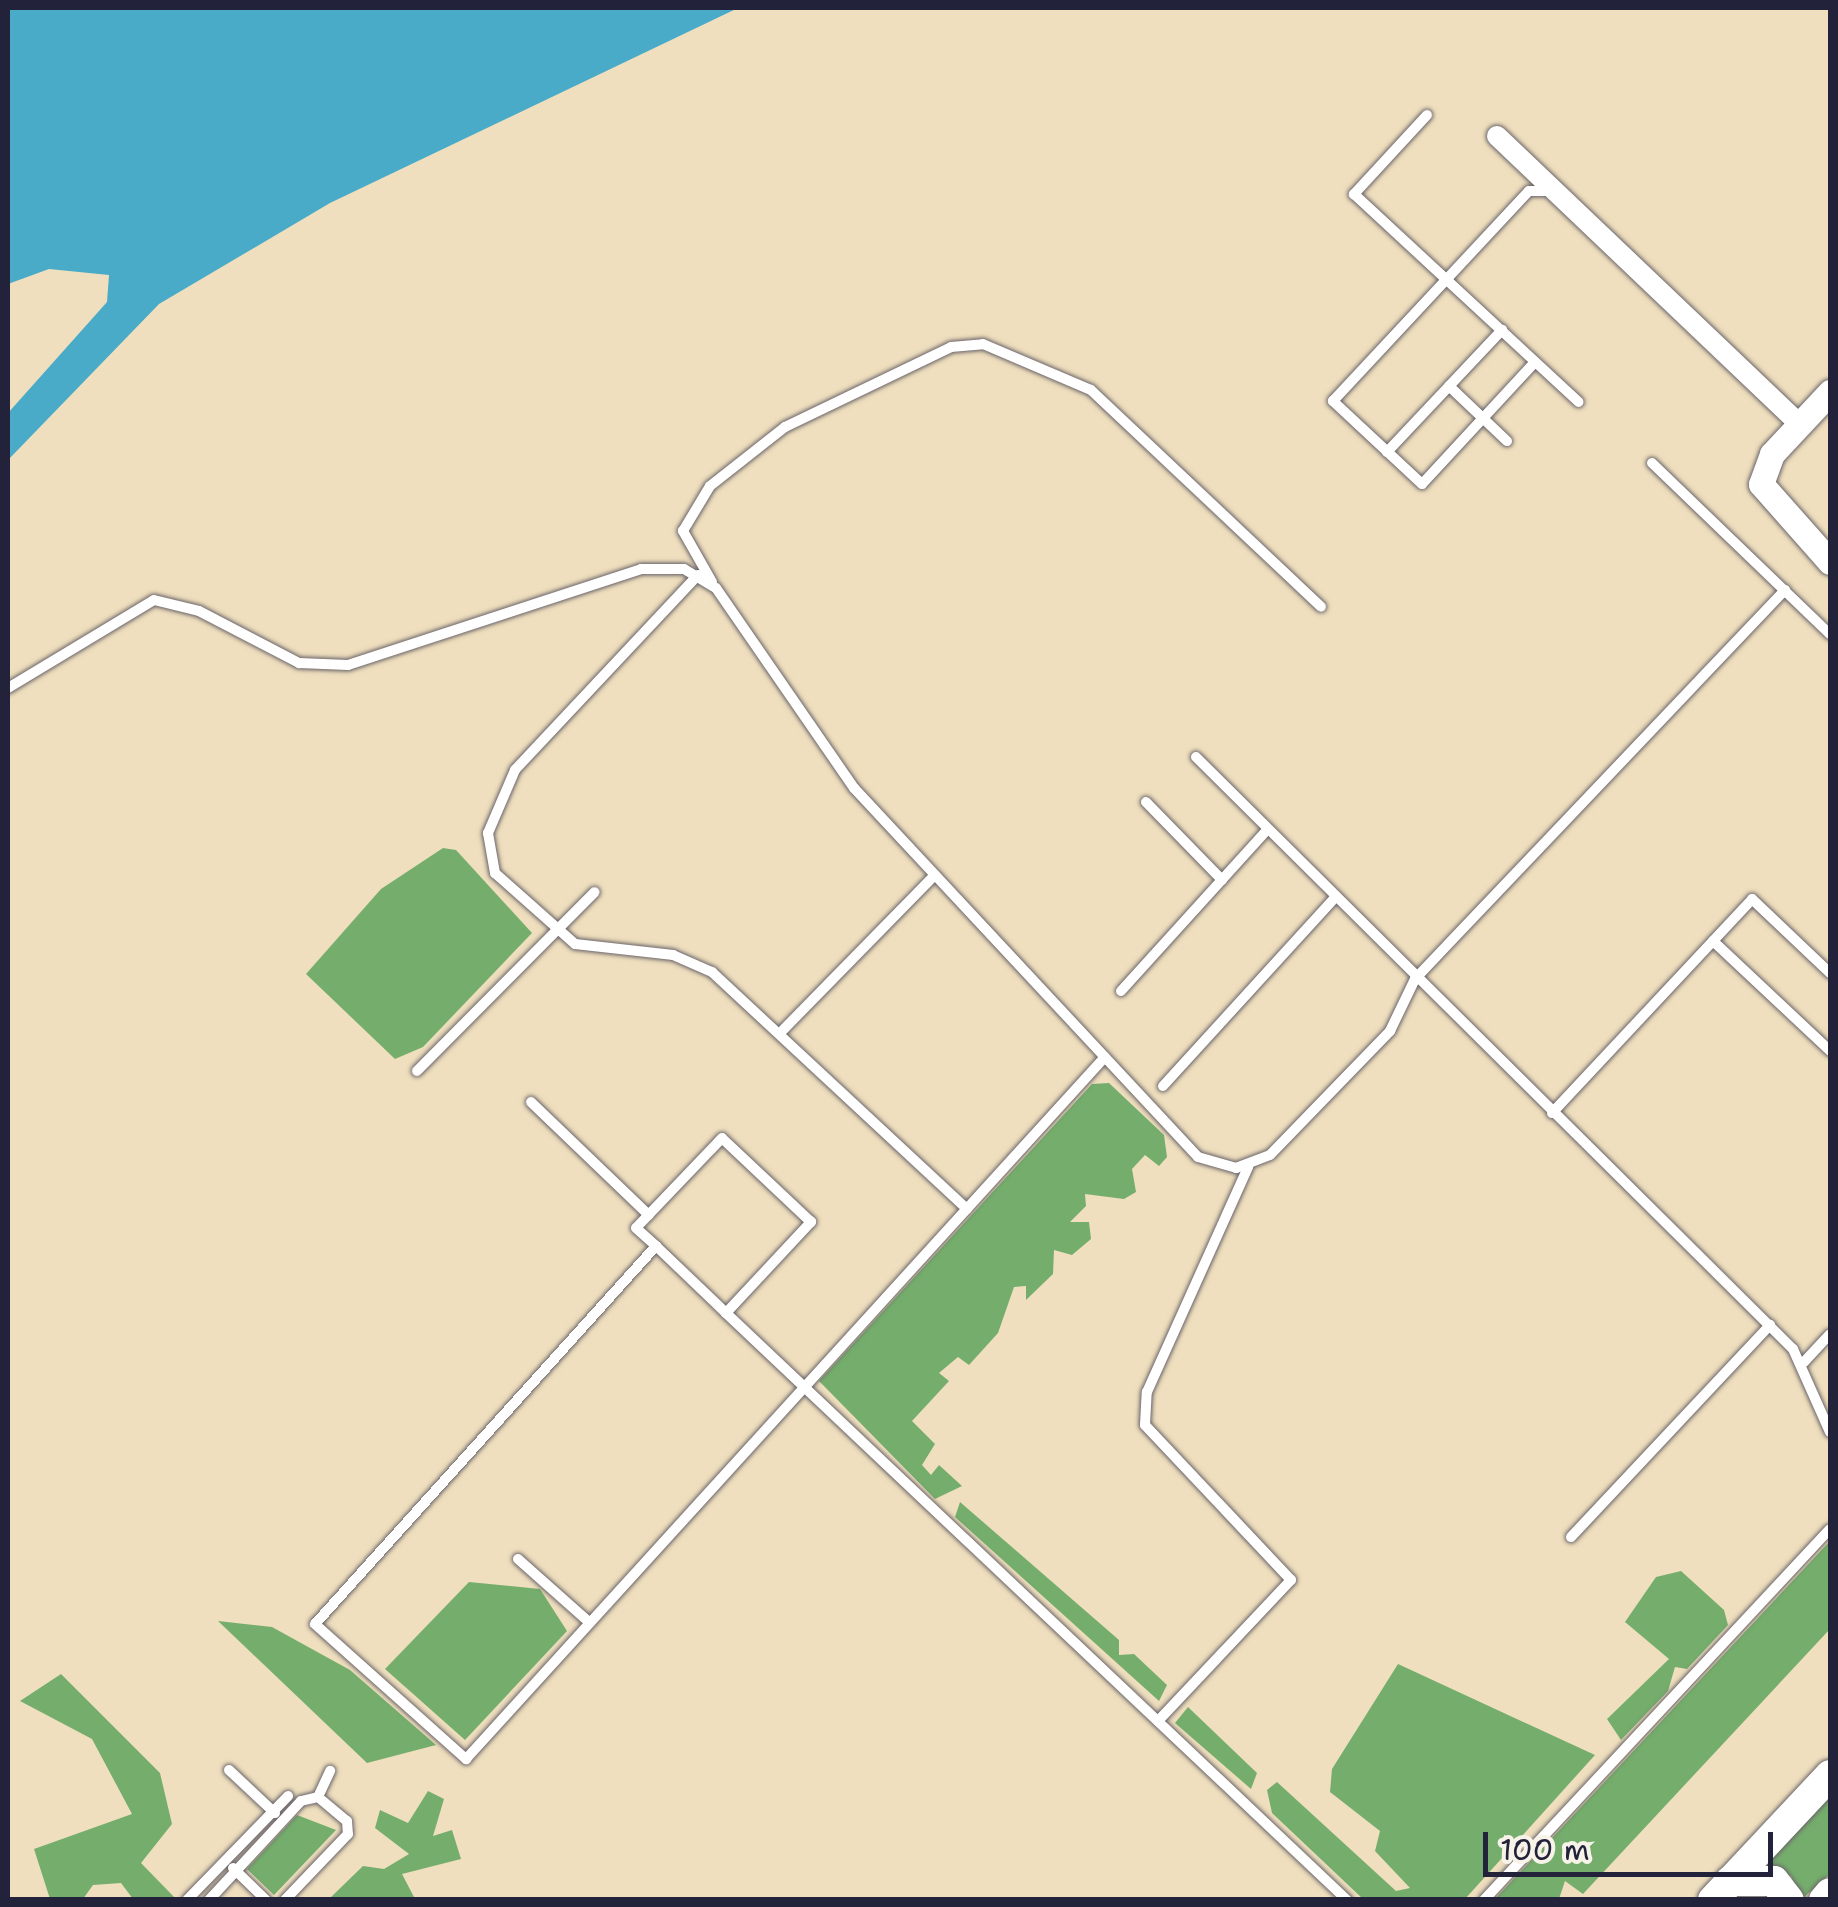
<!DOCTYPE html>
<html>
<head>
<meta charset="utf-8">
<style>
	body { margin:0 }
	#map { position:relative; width:1838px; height:1907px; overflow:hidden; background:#efdfbe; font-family:"Shantell Sans",sans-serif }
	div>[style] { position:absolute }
	.forest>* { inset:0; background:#75ae6c }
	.water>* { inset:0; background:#49abc8 }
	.roads { filter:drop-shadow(0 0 2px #6a6469) drop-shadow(0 0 2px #6a6469) }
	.service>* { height:10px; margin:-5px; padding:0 5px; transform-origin:5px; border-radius:5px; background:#fff }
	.minor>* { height:20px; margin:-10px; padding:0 10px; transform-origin:10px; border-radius:10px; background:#fff }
	.tertiary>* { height:25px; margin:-12.5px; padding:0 12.5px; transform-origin:12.5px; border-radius:12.5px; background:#fff }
	.primary>* { height:30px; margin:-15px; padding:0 15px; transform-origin:15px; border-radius:15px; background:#fff }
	span { translate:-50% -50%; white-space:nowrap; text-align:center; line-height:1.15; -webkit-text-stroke:9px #f7f3e8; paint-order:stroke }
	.frame { position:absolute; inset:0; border:10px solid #22223b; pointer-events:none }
	.scale { position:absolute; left:1483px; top:1832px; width:290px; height:45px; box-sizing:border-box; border:5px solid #22223b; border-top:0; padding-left:12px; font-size:30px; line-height:35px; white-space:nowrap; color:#22223b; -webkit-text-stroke:8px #f7f3e8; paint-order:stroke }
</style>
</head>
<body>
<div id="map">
	<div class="forest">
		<div style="clip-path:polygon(443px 848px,456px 850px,532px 933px,423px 1047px,395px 1059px,306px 974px,381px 889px)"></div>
		<div style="clip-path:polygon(1109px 1083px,1164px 1135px,1167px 1157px,1159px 1166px,1145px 1155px,1132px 1169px,1136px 1192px,1124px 1199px,1085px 1194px,1086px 1206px,1070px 1222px,1089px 1222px,1091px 1239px,1072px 1255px,1054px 1250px,1053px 1274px,1026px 1300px,1026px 1286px,1014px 1287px,998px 1333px,969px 1365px,958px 1357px,939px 1373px,949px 1381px,912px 1421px,935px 1444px,922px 1465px,931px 1475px,939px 1465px,962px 1486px,935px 1499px,819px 1381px,1092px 1084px)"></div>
		<div style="clip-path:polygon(960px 1502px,1119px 1640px,1119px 1655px,1134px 1654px,1167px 1685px,1159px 1701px,955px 1517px)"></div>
		<div style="clip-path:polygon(1830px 1541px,1830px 1629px,1583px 1894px,1565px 1881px,1559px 1899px,1495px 1899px)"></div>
		<div style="clip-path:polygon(1681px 1571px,1724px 1610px,1728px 1625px,1687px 1669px,1675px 1667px,1668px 1691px,1621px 1740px,1607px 1719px,1669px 1659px,1625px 1622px,1656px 1577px)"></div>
		<div style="clip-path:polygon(469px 1582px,540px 1589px,567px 1631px,465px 1740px,385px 1669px)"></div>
		<div style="clip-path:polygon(218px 1621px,272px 1627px,350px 1670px,436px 1745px,367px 1763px)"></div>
		<div style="clip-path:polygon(1398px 1664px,1595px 1755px,1465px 1899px,1363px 1899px,1272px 1813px,1267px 1790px,1277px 1782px,1396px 1891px,1410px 1888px,1375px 1851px,1380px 1831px,1330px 1792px,1332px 1769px)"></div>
		<div style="clip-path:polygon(61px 1674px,160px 1773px,172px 1824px,141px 1863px,176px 1899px,133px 1899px,121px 1883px,93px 1885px,83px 1899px,50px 1899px,34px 1849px,132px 1814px,92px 1739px,20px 1701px)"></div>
		<div style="clip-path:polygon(1188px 1707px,1257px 1773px,1251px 1789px,1175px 1723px)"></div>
		<div style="clip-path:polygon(428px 1791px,444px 1799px,433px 1836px,452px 1830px,461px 1859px,402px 1874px,415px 1899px,329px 1899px,363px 1866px,384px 1869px,409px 1854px,375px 1828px,380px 1810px,408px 1823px)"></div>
		<div style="clip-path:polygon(1830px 1795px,1830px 1874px,1802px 1899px,1791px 1876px,1763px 1867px)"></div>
		<div style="clip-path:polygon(297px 1815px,336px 1830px,274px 1895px,247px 1869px)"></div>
	</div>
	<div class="water">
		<div style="clip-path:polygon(8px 8px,738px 8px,330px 203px,159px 304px,8px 460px,8px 413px,107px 302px,109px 275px,49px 269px,8px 284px)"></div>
	</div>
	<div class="roads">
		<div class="service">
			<div style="left:1427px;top:115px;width:108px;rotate:132.7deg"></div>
			<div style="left:1354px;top:194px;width:306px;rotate:42.8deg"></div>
			<div style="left:1535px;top:362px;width:166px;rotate:132.8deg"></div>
			<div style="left:1422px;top:484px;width:122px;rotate:-137deg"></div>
			<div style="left:1333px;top:401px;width:287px;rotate:-47deg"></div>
			<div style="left:1529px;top:191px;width:22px"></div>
			<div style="left:1449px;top:386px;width:80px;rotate:43.5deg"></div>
			<div style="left:1387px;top:452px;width:168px;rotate:-46.7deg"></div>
			<div style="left:1652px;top:463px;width:247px;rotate:43.9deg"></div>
			<div style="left:698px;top:575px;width:267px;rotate:133.2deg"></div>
			<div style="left:515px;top:770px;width:69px;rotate:113.2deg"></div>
			<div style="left:488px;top:833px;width:41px;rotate:80.1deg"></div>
			<div style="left:495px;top:873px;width:107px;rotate:41.6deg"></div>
			<div style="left:575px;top:944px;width:99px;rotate:6.4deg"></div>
			<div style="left:673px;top:955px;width:43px;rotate:23.6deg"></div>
			<div style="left:712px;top:972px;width:348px;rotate:42.9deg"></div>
			<div style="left:712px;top:582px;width:59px;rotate:-119.6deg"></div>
			<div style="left:683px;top:531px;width:52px;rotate:-59deg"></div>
			<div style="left:710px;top:486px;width:95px;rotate:-38.2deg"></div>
			<div style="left:785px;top:427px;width:184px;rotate:-25.7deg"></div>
			<div style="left:951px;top:347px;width:32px;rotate:-5deg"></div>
			<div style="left:983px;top:344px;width:117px;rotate:23.1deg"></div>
			<div style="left:1091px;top:390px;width:316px;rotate:43.3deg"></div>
			<div style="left:8px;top:688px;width:170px;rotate:-31.1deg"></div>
			<div style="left:154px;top:600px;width:46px;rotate:13.7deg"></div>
			<div style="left:199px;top:611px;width:113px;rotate:27.5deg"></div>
			<div style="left:299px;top:663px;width:49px;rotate:2.3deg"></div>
			<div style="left:348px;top:665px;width:308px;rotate:-18.1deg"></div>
			<div style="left:641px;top:569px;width:43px"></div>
			<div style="left:684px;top:569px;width:37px;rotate:31deg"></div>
			<div style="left:716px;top:588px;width:243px;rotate:55.4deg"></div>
			<div style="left:854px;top:788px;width:504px;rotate:47.01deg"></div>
			<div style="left:1198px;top:1157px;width:40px;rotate:16deg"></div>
			<div style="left:1236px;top:1168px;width:36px;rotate:-21deg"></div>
			<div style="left:1270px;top:1155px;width:173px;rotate:-45.9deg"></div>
			<div style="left:1390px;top:1031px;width:58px;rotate:-64.3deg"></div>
			<div style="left:1415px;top:979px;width:537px;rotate:-46.43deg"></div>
			<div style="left:1196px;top:757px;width:841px;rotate:44.76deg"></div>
			<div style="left:1793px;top:1349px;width:91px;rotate:66deg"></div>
			<div style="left:1146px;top:802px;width:109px;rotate:45.7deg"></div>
			<div style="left:1713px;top:941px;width:161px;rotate:43.2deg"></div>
			<div style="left:1121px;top:991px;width:217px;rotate:-47.8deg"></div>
			<div style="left:783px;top:1030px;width:217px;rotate:-45.6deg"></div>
			<div style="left:417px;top:1071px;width:252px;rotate:-45.2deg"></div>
			<div style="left:1163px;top:1086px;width:253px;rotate:-47.6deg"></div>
			<div style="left:531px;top:1102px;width:163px;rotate:43.8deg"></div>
			<div style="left:1552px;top:1113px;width:293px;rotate:-46.9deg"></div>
			<div style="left:1752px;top:899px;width:108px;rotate:43.5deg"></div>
			<div style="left:656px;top:1246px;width:509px;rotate:132.05deg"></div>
			<div style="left:315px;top:1624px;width:203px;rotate:41.8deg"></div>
			<div style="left:466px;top:1759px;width:949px;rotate:-47.69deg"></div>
			<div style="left:726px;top:1313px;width:125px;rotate:-47deg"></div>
			<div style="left:811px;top:1222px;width:122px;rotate:-136.7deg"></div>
			<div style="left:722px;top:1138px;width:124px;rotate:133.7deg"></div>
			<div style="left:636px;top:1228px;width:27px;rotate:42deg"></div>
			<div style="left:656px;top:1246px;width:97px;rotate:43.7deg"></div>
			<div style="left:726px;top:1313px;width:855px;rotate:43.39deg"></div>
			<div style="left:1804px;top:1362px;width:38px;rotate:-47deg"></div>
			<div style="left:1571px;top:1537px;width:291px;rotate:-46.8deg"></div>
			<div style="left:518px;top:1559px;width:96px;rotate:41.6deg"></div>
			<div style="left:1158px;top:1721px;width:194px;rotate:-46.7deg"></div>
			<div style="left:1291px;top:1580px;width:213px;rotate:-133.3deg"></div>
			<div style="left:1145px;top:1425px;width:33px;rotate:-87deg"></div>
			<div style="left:1147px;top:1392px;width:247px;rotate:-65.8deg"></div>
			<div style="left:229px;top:1770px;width:63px;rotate:43.1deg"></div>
			<div style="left:318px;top:1797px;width:29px;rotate:-65deg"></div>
			<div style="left:233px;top:1868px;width:46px;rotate:44.1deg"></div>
			<div style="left:187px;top:1900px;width:145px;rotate:-45.8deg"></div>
			<div style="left:209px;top:1900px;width:135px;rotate:-47.1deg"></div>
			<div style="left:301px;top:1801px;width:17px;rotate:-13deg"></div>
			<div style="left:318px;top:1797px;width:38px;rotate:40deg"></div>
			<div style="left:347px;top:1821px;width:13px;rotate:86deg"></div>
			<div style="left:348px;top:1834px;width:91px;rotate:133.7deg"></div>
			<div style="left:1484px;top:1900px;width:507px;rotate:-47deg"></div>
		</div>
		<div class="minor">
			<div style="left:1497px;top:136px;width:419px;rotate:43.6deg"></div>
		</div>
		<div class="tertiary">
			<div style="left:1830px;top:392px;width:85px;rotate:133.1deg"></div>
			<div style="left:1772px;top:454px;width:32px;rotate:110deg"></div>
			<div style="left:1761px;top:484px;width:104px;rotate:48.5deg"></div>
		</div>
		<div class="primary">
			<div style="left:1730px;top:1881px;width:44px"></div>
			<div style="left:1774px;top:1881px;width:24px;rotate:52deg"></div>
			<div style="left:1713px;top:1900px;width:171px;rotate:-46.9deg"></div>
			<div style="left:1824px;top:1900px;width:9px;rotate:-49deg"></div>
		</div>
	</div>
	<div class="frame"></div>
	<div class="scale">100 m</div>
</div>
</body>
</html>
